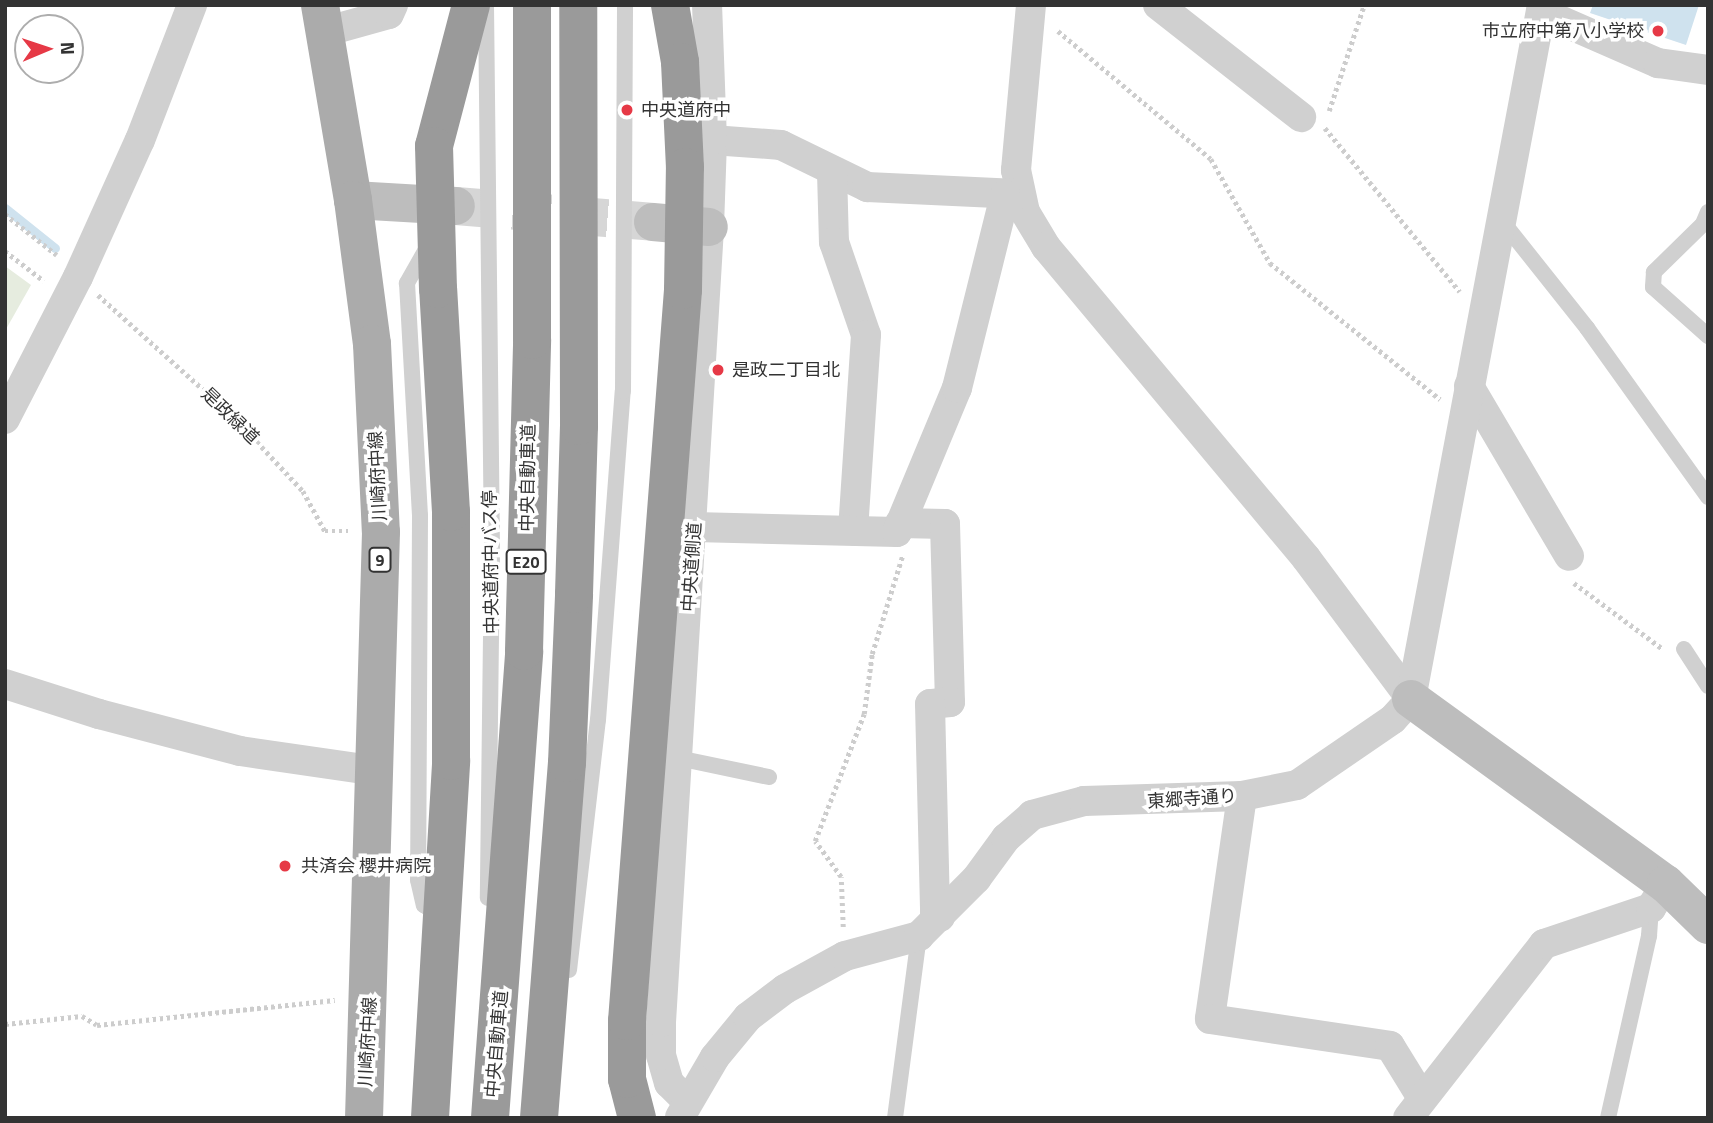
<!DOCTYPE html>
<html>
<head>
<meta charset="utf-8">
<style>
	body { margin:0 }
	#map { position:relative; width:1713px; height:1123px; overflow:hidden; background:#fff; font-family:"Titillium Web","Noto Sans JP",sans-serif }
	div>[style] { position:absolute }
	.green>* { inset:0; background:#e6ecdf }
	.water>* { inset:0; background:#cfe2ee }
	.stream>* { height:9px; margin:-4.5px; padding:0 4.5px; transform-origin:4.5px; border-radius:4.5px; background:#cfe2ee }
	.secondary-tunnel>* { height:38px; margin-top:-19px; transform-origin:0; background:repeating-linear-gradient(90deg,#d6d6d6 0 38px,transparent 0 57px) }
	.path>* { height:4.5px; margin-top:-2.25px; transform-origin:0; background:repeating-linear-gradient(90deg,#cdcdcd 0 3.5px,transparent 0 7px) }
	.lane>* { height:16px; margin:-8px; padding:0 8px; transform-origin:8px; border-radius:8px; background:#d0d0d0 }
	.street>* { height:30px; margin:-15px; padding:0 15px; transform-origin:15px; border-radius:15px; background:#d0d0d0 }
	.secondary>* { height:38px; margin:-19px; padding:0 19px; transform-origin:19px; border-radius:19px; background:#bdbdbd }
	.primary>* { height:38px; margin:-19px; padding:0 19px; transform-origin:19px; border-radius:19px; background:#ababab }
	.highway>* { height:38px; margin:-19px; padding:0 19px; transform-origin:19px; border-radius:19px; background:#9a9a9a }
	.highway-bridge>* { height:38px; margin:-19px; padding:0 19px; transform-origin:19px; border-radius:19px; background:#9a9a9a }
	.dots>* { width:19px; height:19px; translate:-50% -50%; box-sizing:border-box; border:4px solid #fff; border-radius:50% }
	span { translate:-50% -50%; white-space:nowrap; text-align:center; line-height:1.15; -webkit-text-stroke:7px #fff; paint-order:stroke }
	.shield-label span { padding:2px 5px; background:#fff; border:2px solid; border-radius:5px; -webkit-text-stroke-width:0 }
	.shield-label { font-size:16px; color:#333; font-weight:700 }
	.poi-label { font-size:18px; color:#333 }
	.right { translate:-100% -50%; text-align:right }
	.left { translate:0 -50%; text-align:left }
	.street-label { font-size:18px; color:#333 }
	.frame { position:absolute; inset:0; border:7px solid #333; pointer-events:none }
	.north { position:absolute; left:14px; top:14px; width:70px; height:70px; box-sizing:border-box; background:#fff; border:2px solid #adadad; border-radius:50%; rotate:88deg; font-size:19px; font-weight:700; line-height:28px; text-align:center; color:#333 }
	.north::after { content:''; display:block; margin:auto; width:24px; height:32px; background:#e63946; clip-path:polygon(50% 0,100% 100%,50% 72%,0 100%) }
</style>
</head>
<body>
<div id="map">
	<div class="green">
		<div style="clip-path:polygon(5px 266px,31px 285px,5px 331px)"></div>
	</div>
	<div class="water">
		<div style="clip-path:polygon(1593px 5px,1699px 5px,1686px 45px,1590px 13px)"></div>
	</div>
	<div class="stream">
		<div style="left:5px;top:208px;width:64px;rotate:38.7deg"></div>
	</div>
	<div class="secondary-tunnel">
		<div style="left:456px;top:206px;width:198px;rotate:4.6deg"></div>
	</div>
	<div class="path">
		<div style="left:1058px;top:31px;width:199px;rotate:39.9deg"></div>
		<div style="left:1211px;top:159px;width:120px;rotate:60.4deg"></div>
		<div style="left:1270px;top:263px;width:218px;rotate:38.7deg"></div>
		<div style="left:1329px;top:111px;width:112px;rotate:-71.7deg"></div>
		<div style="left:1325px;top:128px;width:212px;rotate:50.5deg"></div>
		<div style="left:5px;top:214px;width:66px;rotate:38.3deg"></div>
		<div style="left:5px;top:251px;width:49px;rotate:37.6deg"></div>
		<div style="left:98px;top:295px;width:181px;rotate:41.9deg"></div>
		<div style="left:233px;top:416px;width:103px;rotate:47deg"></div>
		<div style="left:303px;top:491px;width:46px;rotate:61.2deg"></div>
		<div style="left:325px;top:531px;width:23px"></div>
		<div style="left:1574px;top:583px;width:111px;rotate:36.6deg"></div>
		<div style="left:843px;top:927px;width:50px;rotate:-92.3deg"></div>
		<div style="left:841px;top:877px;width:44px;rotate:-125.8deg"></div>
		<div style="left:815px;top:841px;width:136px;rotate:-68.9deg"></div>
		<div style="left:864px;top:714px;width:61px;rotate:-82.4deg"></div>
		<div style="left:872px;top:654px;width:102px;rotate:-72.8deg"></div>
		<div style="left:5px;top:1024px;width:77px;rotate:-5.9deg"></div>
		<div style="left:82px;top:1016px;width:17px;rotate:31deg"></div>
		<div style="left:97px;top:1025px;width:239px;rotate:-6deg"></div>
	</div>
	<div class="lane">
		<div style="left:486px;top:5px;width:549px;rotate:89.37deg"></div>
		<div style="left:492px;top:554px;width:344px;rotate:90.7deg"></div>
		<div style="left:1708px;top:212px;width:13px;rotate:113deg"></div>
		<div style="left:1703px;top:224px;width:69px;rotate:135.6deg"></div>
		<div style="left:1654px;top:272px;width:15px;rotate:94deg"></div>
		<div style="left:1653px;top:287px;width:74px;rotate:41.7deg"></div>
		<div style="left:1502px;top:221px;width:137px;rotate:51.5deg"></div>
		<div style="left:1587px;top:328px;width:208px;rotate:54.4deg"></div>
		<div style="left:428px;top:246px;width:43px;rotate:119.6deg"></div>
		<div style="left:407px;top:283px;width:233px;rotate:86.8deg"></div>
		<div style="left:420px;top:516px;width:364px;rotate:90.3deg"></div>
		<div style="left:418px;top:880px;width:26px;rotate:77deg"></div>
		<div style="left:424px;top:905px;width:16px;rotate:35deg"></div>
		<div style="left:1684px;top:649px;width:44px;rotate:57deg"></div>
		<div style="left:678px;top:758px;width:93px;rotate:11.8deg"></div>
		<div style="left:569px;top:970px;width:252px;rotate:-83.4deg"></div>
		<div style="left:598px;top:720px;width:330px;rotate:-85.7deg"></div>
		<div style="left:623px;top:391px;width:386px;rotate:-89.7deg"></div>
		<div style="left:895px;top:1118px;width:184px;rotate:-82.5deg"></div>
		<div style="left:1608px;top:1118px;width:187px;rotate:-77.3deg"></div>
		<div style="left:1649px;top:936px;width:28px;rotate:-86deg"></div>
	</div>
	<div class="street">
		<div style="left:1031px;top:5px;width:166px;rotate:95.2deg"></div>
		<div style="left:1016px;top:170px;width:43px;rotate:77.9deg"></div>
		<div style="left:1025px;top:212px;width:41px;rotate:59deg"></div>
		<div style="left:1046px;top:247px;width:405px;rotate:50.1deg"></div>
		<div style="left:1306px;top:558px;width:176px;rotate:53.3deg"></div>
		<div style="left:1158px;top:5px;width:182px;rotate:38.1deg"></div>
		<div style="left:1541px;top:12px;width:128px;rotate:23.6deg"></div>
		<div style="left:1658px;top:63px;width:50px;rotate:8deg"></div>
		<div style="left:324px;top:32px;width:67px;rotate:-15.5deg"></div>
		<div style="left:389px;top:14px;width:10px;rotate:-66deg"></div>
		<div style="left:712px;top:140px;width:69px;rotate:4.1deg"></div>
		<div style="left:781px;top:145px;width:96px;rotate:26deg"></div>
		<div style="left:867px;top:187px;width:151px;rotate:2.7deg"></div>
		<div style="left:832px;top:172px;width:70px;rotate:88.4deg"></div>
		<div style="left:834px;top:242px;width:98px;rotate:71deg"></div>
		<div style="left:866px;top:335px;width:196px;rotate:93.8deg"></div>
		<div style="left:1469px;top:386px;width:197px;rotate:59.5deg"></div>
		<div style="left:5px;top:419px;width:160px;rotate:-62.8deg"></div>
		<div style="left:78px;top:277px;width:150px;rotate:-65.7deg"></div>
		<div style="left:140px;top:140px;width:145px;rotate:-68.9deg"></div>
		<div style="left:900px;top:523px;width:45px;rotate:1.3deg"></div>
		<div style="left:945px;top:524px;width:178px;rotate:88.4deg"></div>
		<div style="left:950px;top:702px;width:20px;rotate:174deg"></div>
		<div style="left:930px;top:704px;width:208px;rotate:88.6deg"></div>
		<div style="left:935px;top:912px;width:7px;rotate:45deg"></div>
		<div style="left:694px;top:527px;width:203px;rotate:1.4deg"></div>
		<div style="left:897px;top:532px;width:156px;rotate:-67.4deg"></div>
		<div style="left:957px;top:388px;width:199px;rotate:-76deg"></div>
		<div style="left:5px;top:684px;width:99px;rotate:17.7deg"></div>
		<div style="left:99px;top:714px;width:146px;rotate:14.7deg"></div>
		<div style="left:240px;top:751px;width:138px;rotate:8.3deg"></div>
		<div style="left:1411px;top:699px;width:706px;rotate:-79.31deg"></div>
		<div style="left:1242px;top:796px;width:225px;rotate:98.2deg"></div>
		<div style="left:1210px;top:1019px;width:182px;rotate:8.5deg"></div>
		<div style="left:1390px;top:1046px;width:61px;rotate:58.4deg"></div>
		<div style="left:687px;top:1101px;width:25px;rotate:-135deg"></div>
		<div style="left:669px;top:1083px;width:29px;rotate:-106deg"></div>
		<div style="left:661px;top:1055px;width:33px;rotate:-90deg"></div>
		<div style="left:661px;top:1022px;width:796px;rotate:-86.54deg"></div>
		<div style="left:709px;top:227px;width:87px;rotate:-88deg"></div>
		<div style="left:712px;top:140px;width:135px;rotate:-92.1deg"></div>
		<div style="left:680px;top:1117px;width:69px;rotate:-59.7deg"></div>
		<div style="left:715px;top:1057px;width:52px;rotate:-50.5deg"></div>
		<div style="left:748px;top:1017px;width:46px;rotate:-37.1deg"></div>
		<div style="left:785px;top:989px;width:68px;rotate:-28.8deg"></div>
		<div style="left:845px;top:956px;width:77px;rotate:-15.1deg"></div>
		<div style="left:919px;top:936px;width:81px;rotate:-45deg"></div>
		<div style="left:976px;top:879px;width:51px;rotate:-53.8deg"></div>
		<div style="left:1006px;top:838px;width:35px;rotate:-41deg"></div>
		<div style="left:1032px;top:815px;width:54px;rotate:-15.1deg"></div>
		<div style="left:1084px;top:801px;width:158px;rotate:-1.8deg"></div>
		<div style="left:1242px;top:796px;width:56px;rotate:-11.3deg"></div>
		<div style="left:1297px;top:785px;width:116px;rotate:-34.5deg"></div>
		<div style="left:1393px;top:719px;width:27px;rotate:-48deg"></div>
		<div style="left:1408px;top:1118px;width:221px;rotate:-52deg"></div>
		<div style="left:1544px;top:944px;width:113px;rotate:-18.6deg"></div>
		<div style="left:1651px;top:908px;width:28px;rotate:-58deg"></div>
	</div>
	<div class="secondary">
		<div style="left:353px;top:200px;width:103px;rotate:3.3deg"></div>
		<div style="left:653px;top:222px;width:56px;rotate:5.1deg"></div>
		<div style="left:1411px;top:699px;width:315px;rotate:36deg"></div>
		<div style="left:1666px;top:884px;width:59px;rotate:44.3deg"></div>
	</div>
	<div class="primary">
		<div style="left:320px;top:5px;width:198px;rotate:80.4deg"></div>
		<div style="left:353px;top:200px;width:145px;rotate:82.5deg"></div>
		<div style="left:372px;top:344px;width:188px;rotate:87.3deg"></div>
		<div style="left:381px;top:532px;width:586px;rotate:91.66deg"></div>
	</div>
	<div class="highway">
		<div style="left:670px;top:5px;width:58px;rotate:80deg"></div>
		<div style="left:680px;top:62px;width:105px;rotate:87.3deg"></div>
		<div style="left:434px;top:146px;width:146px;rotate:-75.3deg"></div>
		<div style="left:430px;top:1118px;width:358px;rotate:-86.6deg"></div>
		<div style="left:451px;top:761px;width:249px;rotate:-90deg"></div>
		<div style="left:451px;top:512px;width:223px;rotate:-93.3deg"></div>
		<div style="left:490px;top:1118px;width:468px;rotate:-85.8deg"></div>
		<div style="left:524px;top:651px;width:311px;rotate:-88.5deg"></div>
		<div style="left:532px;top:340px;width:335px;rotate:-90deg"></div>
		<div style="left:539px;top:1118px;width:356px;rotate:-85.5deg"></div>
		<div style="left:567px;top:763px;width:169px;rotate:-87.6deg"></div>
		<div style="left:574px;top:594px;width:168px;rotate:-88.3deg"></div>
		<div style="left:579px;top:426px;width:421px;rotate:-90.1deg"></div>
		<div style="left:637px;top:1118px;width:40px;rotate:-104.4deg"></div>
		<div style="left:627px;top:1079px;width:58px;rotate:-90deg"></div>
		<div style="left:627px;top:1021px;width:733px;rotate:-85.62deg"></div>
	</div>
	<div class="highway-bridge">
		<div style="left:434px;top:146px;width:143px;rotate:88.4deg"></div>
		<div style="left:683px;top:290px;width:123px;rotate:-89.1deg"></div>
	</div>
	<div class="dots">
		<div style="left:1658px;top:31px;background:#e63946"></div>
		<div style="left:627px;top:110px;background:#e63946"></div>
		<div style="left:718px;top:370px;background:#e63946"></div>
		<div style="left:285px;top:866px;background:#e63946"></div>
	</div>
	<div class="shield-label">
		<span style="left:380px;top:560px">9</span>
		<span style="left:526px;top:562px">E20</span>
	</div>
	<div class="poi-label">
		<span class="right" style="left:1644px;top:31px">市立府中第八小学校</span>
		<span class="left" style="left:641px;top:110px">中央道府中</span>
		<span class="left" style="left:732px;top:370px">是政二丁目北</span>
		<span class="left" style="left:301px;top:866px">共済会 櫻井病院</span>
	</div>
	<div class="street-label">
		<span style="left:230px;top:416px;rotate:44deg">是政緑道</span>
		<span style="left:378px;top:476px;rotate:-93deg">川崎府中線</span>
		<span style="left:528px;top:478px;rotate:-89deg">中央自動車道</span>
		<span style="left:491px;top:562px;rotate:-91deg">中央道府中バス停</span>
		<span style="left:692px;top:567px;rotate:-86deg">中央道側道</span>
		<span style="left:1192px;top:799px;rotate:-4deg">東郷寺通り</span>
		<span style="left:368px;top:1042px;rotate:-87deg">川崎府中線</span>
		<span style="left:497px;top:1044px;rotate:-85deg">中央自動車道</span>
	</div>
	<div class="frame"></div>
	<div class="north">N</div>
</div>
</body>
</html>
